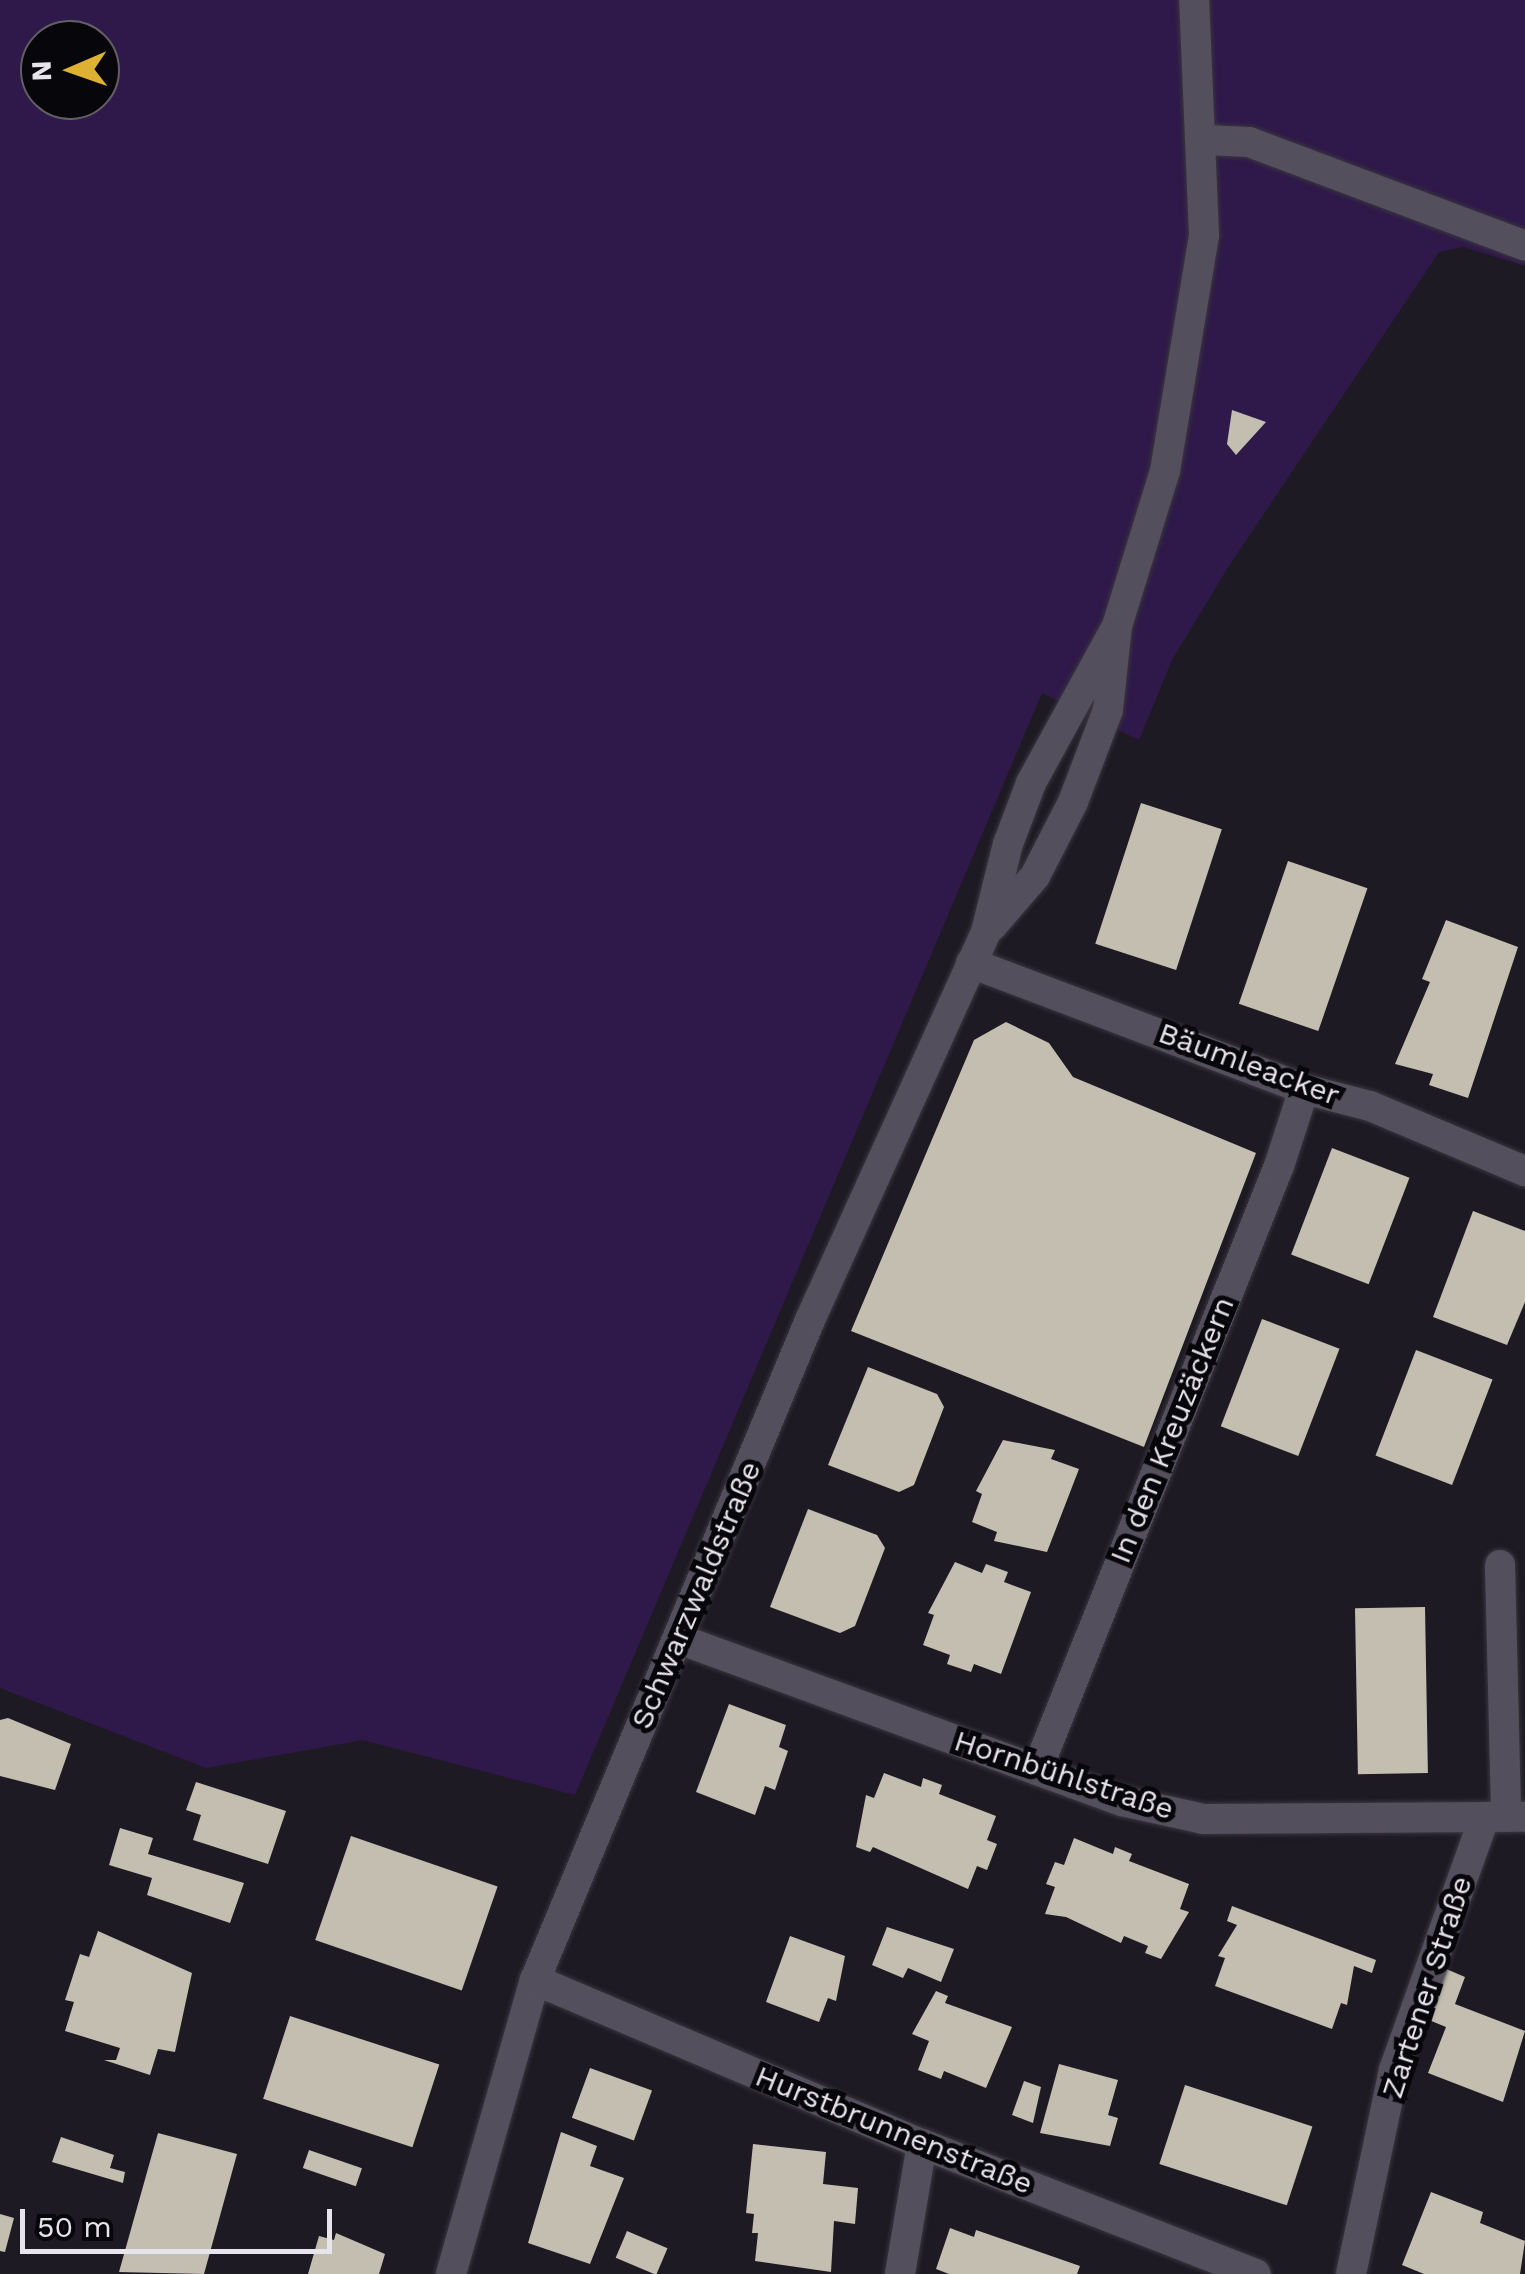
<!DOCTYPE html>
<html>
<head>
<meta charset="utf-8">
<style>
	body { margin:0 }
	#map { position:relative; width:1525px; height:2274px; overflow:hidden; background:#1e1a24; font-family:"Work Sans",sans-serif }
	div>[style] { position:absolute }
	.green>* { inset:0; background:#2f194a }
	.building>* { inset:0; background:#c4beb0; transform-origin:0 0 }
	.roads { filter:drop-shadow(0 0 2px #39363e) drop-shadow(0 0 2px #39363e) }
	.street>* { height:30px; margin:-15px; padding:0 15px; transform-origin:15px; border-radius:15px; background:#544f5c }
	.secondary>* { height:30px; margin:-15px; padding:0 15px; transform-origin:15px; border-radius:15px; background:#544f5c }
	span { translate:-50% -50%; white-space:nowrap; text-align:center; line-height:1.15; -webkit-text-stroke:10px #07060a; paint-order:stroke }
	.street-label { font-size:30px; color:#e7e4ec }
	.north { position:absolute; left:20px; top:20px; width:100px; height:100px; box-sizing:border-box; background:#07060a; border:2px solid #615f64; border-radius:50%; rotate:268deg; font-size:28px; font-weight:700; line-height:40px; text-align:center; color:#e7e4ec }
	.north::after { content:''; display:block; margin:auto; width:35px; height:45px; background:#deb133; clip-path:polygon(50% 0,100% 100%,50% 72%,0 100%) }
	.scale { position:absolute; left:20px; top:2209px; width:312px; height:45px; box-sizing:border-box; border:5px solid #e7e4ec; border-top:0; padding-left:12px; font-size:30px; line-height:35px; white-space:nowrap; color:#e7e4ec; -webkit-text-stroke:8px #07060a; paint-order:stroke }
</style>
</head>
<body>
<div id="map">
	<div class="green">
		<div style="clip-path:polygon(evenodd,0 0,1525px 0,1525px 266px,1463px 247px,1439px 252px,1227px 569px,1172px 660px,1139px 740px,1042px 693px,575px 1795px,363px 1740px,206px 1768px,0 1688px,0 0,40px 40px,100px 40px,100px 100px,40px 100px,40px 40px)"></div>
	</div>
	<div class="building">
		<div style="clip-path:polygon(1232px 410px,1266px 422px,1236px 455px,1227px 444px)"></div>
		<div style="left:1141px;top:803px;width:85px;height:148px;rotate:18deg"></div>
		<div style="left:1288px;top:861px;width:84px;height:151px;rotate:19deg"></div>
		<div style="clip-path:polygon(1446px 920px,1518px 947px,1468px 1098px,1429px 1085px,1433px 1074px,1395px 1064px,1430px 982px,1422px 979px)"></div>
		<div style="clip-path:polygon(1006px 1022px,1049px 1043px,1073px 1077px,1256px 1153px,1144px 1447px,851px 1331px,974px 1040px)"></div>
		<div style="left:1332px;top:1148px;width:83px;height:114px;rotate:21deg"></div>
		<div style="clip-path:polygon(1473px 1211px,1525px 1231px,1525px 1302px,1507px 1345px,1433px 1317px)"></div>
		<div style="left:1262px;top:1319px;width:83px;height:115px;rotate:21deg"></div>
		<div style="left:1416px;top:1350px;width:82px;height:113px;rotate:21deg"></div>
		<div style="clip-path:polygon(868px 1367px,937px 1394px,944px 1407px,914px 1485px,899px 1492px,828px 1465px)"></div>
		<div style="clip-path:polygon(1003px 1440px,1055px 1450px,1051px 1459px,1079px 1469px,1047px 1552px,994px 1541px,997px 1532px,972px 1522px,982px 1494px,976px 1491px)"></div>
		<div style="clip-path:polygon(808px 1509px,877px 1535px,885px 1548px,855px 1626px,840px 1633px,770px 1607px)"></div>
		<div style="clip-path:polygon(955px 1562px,982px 1573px,986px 1564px,1008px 1572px,1004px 1582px,1031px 1592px,1001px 1674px,974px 1664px,971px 1672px,947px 1664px,950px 1655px,923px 1645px,934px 1615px,928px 1613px)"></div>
		<div style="left:1425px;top:1607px;width:166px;height:70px;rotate:89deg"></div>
		<div style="clip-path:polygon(729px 1704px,786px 1725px,779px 1747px,788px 1751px,775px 1790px,765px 1786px,755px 1815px,696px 1792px)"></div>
		<div style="clip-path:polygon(8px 1718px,71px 1744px,55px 1790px,0 1776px,0 1720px)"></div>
		<div style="clip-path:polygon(884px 1773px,921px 1787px,923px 1778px,942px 1785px,939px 1794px,996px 1816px,987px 1840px,997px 1844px,987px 1870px,977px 1866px,968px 1889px,873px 1847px,870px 1852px,856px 1847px,866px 1795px,874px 1798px)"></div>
		<div style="clip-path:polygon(196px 1782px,286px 1811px,268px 1864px,193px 1840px,201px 1815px,186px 1810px)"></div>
		<div style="clip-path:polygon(120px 1828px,153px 1838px,148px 1854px,244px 1883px,230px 1923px,147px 1895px,152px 1878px,109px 1865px)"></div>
		<div style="left:351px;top:1836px;width:155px;height:110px;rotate:19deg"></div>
		<div style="clip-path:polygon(1074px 1838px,1113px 1854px,1115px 1847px,1132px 1854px,1129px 1861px,1189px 1884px,1180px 1909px,1189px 1912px,1161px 1959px,1145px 1953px,1148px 1946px,1124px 1936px,1121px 1943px,1066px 1917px,1045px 1914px,1055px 1887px,1046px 1884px,1055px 1862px,1064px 1865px)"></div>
		<div style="clip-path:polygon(1232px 1906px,1376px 1960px,1372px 1973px,1354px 1966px,1347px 2005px,1341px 2003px,1332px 2029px,1215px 1986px,1225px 1958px,1218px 1956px,1237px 1925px,1227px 1921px)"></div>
		<div style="clip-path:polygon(887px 1927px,954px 1949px,941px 1982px,908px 1968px,903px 1978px,872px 1965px)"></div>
		<div style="clip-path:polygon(98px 1931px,192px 1973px,175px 2052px,158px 2049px,150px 2075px,104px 2060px,116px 2060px,120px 2048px,65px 2031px,74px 2002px,65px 2000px,80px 1954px,89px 1957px)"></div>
		<div style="clip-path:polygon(790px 1936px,845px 1956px,836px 2001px,828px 1998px,819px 2022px,766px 2002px)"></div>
		<div style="clip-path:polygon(1444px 1968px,1465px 1977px,1455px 2004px,1525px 2031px,1503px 2102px,1428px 2073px,1446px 2027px,1424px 2018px)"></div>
		<div style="clip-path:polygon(936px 1991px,948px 1996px,945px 2003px,1012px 2027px,986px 2088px,944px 2071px,941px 2079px,918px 2070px,929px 2041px,912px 2034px)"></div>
		<div style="left:290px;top:2016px;width:157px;height:87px;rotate:18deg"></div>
		<div style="clip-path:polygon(1059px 2064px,1118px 2080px,1108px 2115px,1118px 2118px,1110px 2146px,1040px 2133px)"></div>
		<div style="left:590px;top:2068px;width:66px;height:53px;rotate:20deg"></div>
		<div style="clip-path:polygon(1024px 2081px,1041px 2087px,1033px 2123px,1012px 2115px)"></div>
		<div style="left:1185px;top:2085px;width:134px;height:83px;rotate:18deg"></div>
		<div style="clip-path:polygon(561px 2132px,597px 2146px,590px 2166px,624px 2178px,590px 2264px,528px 2243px)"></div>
		<div style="clip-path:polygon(158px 2133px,237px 2154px,204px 2274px,119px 2272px)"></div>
		<div style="clip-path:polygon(61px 2137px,114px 2155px,110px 2168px,125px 2172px,123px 2183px,52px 2162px)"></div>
		<div style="clip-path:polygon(753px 2144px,826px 2152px,823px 2184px,858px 2188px,855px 2224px,834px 2221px,831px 2272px,755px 2261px,758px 2233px,752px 2233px,754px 2214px,746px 2213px)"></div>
		<div style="left:309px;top:2150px;width:56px;height:19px;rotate:19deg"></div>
		<div style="clip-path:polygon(1431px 2192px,1483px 2212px,1480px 2223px,1525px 2241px,1520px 2274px,1424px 2274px,1402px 2265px)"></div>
		<div style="clip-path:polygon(0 2214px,14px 2218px,5px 2252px,0 2251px)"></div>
		<div style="clip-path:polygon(950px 2228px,974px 2237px,976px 2230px,1080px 2266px,1077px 2274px,949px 2274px,936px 2269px)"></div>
		<div style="left:627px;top:2231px;width:44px;height:29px;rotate:23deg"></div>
		<div style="clip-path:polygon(336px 2233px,385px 2254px,379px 2274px,308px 2274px,319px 2236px,334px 2240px)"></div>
	</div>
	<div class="roads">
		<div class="street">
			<div style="left:1205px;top:140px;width:44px;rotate:2.6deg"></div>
			<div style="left:1249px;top:142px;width:295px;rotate:20.6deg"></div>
			<div style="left:971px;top:963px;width:356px;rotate:20.7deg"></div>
			<div style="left:1304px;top:1089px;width:68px;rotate:14.4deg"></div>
			<div style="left:1370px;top:1106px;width:168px;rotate:22.8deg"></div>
			<div style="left:1500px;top:1565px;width:252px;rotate:88.6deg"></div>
			<div style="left:679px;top:1639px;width:472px;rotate:20.1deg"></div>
			<div style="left:1122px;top:1801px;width:83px;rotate:12.5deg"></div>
			<div style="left:1203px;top:1819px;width:322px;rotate:-0.4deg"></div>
			<div style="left:1037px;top:1770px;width:651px;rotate:-68.17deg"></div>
			<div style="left:1279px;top:1166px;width:81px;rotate:-72deg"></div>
			<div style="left:535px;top:1980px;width:420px;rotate:23deg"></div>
			<div style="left:922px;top:2144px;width:358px;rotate:21.3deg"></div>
			<div style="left:900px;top:2274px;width:132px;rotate:-80.4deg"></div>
			<div style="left:1351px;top:2274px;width:208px;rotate:-78.1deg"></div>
			<div style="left:1394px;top:2070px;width:267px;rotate:-70.3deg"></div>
		</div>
		<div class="secondary">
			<div style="left:992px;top:926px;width:66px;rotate:-49.3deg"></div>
			<div style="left:1035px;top:876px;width:83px;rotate:-62.8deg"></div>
			<div style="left:1073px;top:802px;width:98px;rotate:-69.2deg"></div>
			<div style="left:1108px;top:710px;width:84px;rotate:-83.9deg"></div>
			<div style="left:1117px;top:626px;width:162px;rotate:-72.8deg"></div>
			<div style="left:1165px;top:471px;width:239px;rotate:-80.6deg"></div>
			<div style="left:1204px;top:235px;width:235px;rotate:-92.4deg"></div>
			<div style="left:451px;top:2274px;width:306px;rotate:-74.1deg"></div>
			<div style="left:535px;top:1980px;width:715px;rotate:-67.38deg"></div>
			<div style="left:810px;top:1320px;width:426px;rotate:-65.6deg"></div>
			<div style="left:986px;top:932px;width:91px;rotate:-76deg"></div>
			<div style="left:1008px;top:844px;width:65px;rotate:-69.3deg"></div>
			<div style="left:1031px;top:783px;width:179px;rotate:-61.3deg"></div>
		</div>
	</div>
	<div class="street-label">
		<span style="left:1249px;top:1064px;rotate:20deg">Bäumleacker</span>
		<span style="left:1172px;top:1430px;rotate:-68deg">In den Kreuzäckern</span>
		<span style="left:696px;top:1595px;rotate:-67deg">Schwarzwaldstraße</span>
		<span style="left:1064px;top:1775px;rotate:18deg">Hornbühlstraße</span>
		<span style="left:1427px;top:1987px;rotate:-72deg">Zartener Straße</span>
		<span style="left:894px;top:2130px;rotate:22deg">Hurstbrunnenstraße</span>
	</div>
	<div class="north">N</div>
	<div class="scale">50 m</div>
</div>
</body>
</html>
